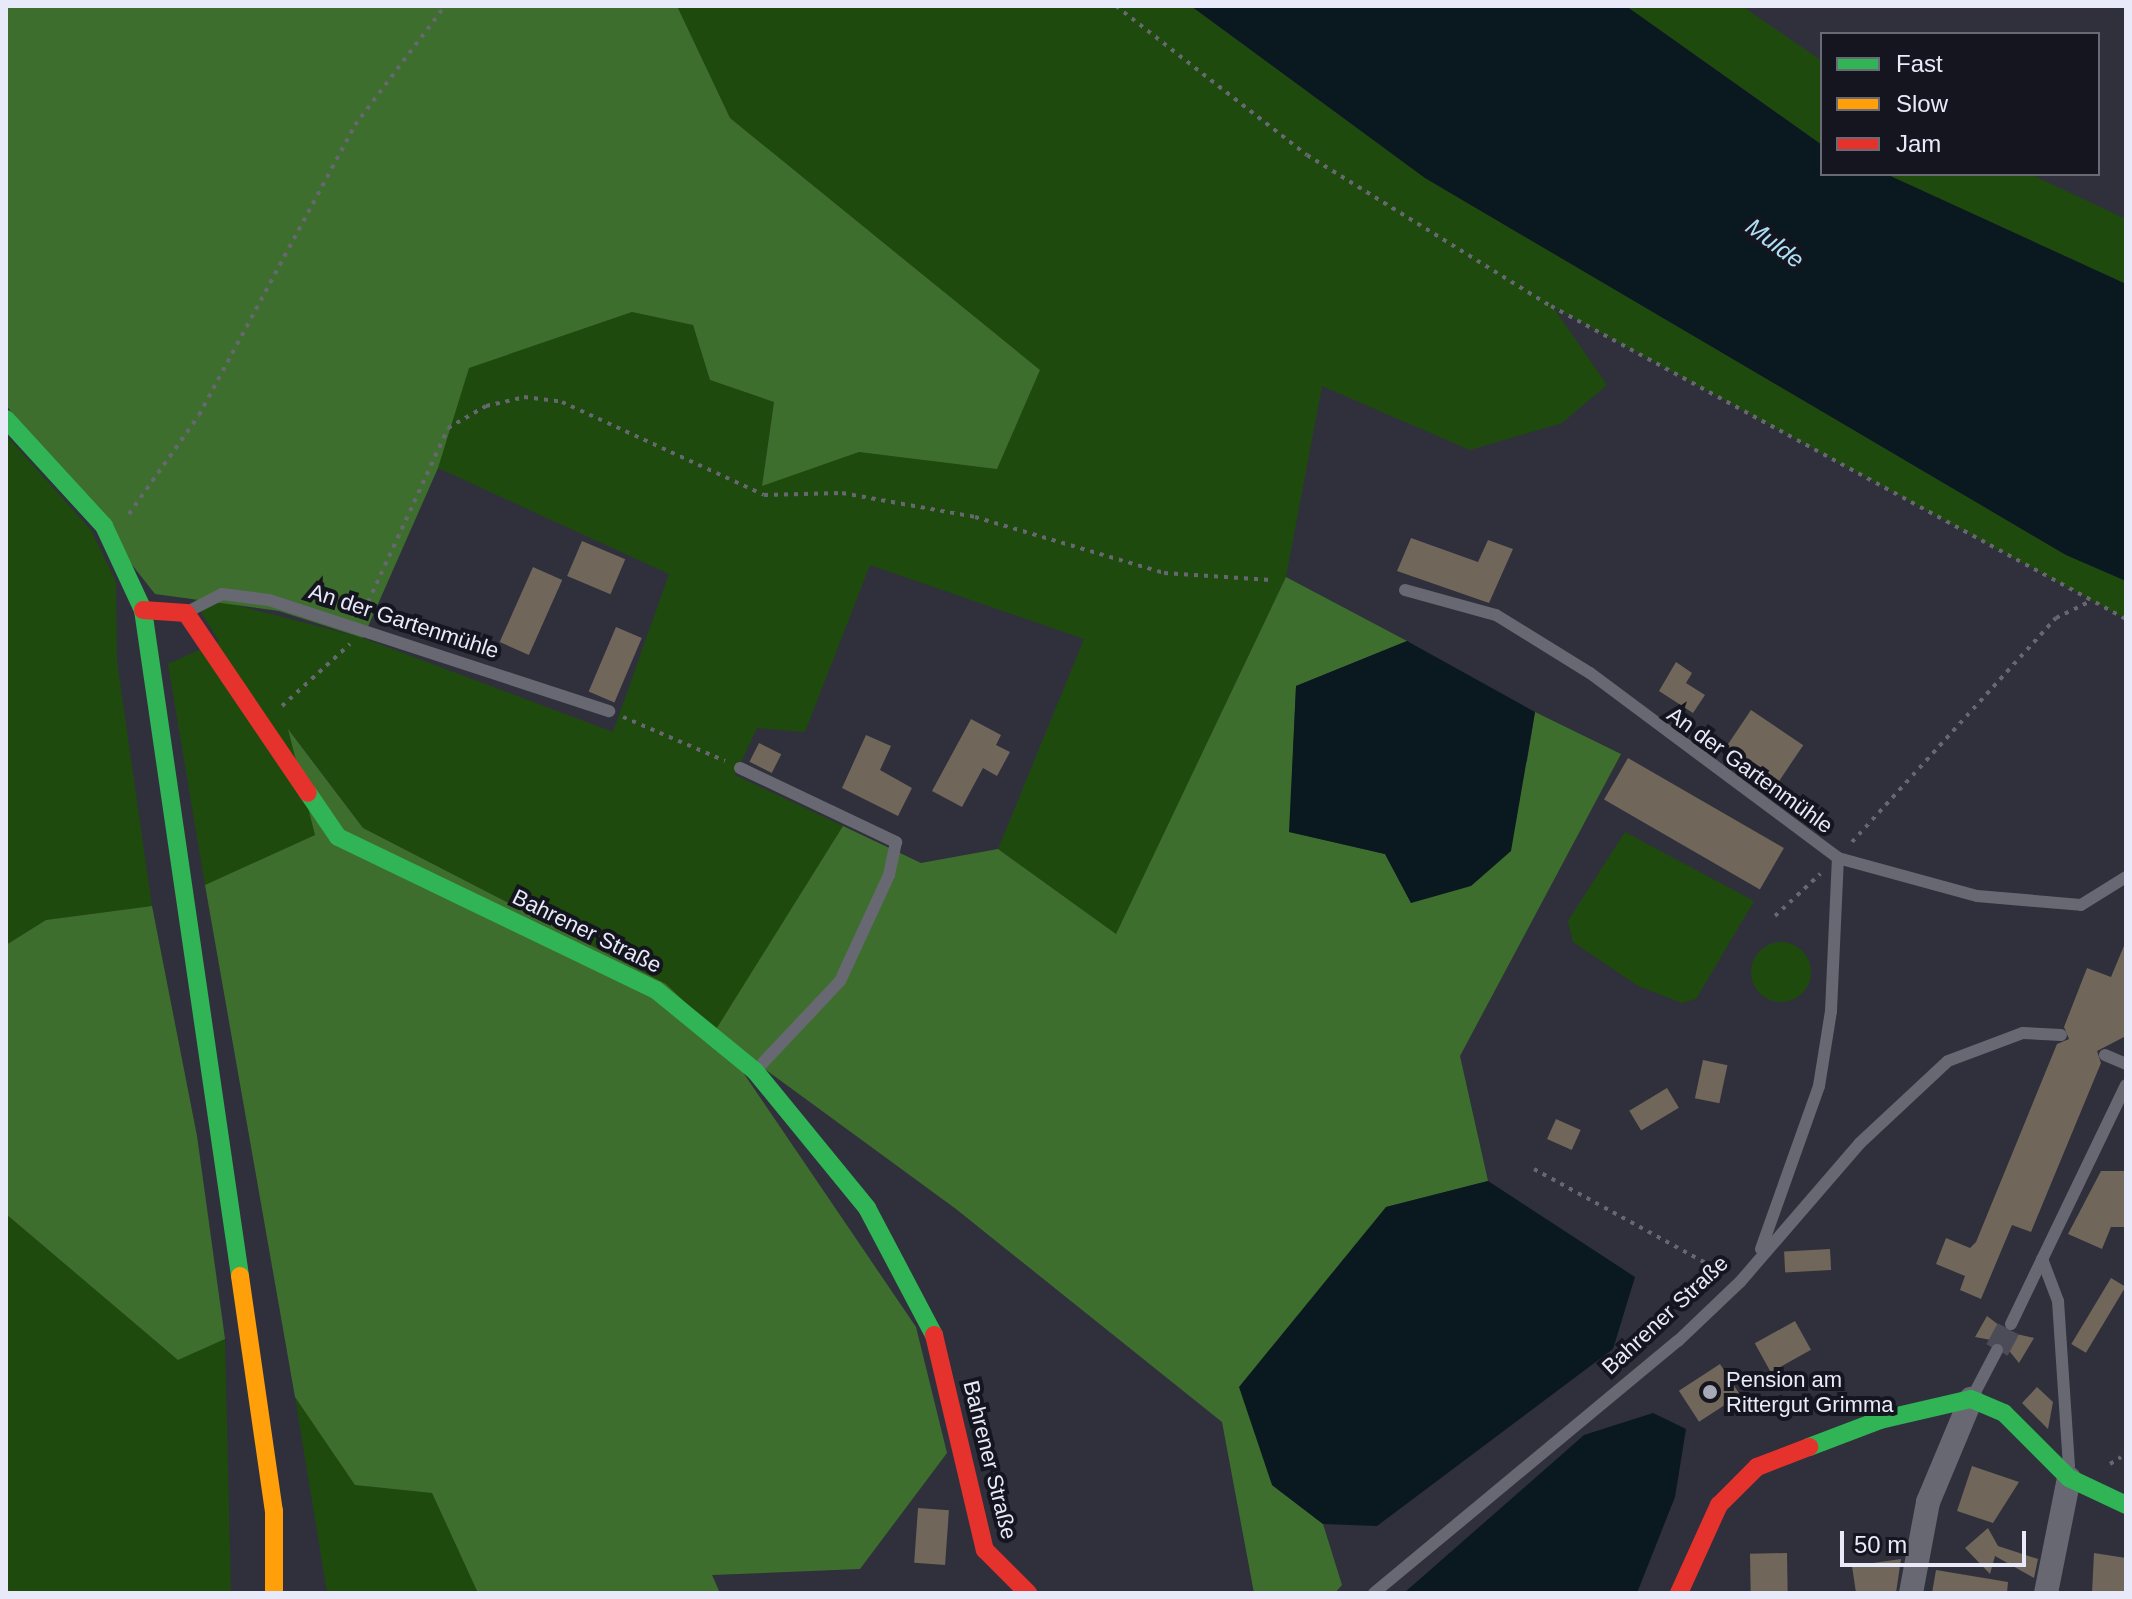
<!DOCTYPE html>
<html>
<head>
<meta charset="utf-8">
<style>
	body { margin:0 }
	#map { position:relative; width:2132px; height:1599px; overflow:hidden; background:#2f303c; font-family:Arial,sans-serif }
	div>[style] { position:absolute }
	.green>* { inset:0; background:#1f4a0d }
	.round { border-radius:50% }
	.forest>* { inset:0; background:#3e6e2d }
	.water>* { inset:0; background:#0a181f }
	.building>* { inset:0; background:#70665a; transform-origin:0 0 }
	.street-tunnel>* { height:24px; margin-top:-12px; transform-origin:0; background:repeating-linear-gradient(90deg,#4b4c58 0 24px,transparent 0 36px) }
	.path>* { height:4px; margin-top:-2px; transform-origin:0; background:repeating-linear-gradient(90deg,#666770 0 4px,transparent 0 10px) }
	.lane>* { height:12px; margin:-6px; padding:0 6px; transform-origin:6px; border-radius:6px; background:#676872 }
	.street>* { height:24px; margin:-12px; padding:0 12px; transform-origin:12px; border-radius:12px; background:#676872 }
	.fast>* { height:18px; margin:-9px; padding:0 9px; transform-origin:9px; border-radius:9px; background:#30b455 }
	.slow>* { height:18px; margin:-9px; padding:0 9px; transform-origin:9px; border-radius:9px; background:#ff9f0a }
	.jam>* { height:18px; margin:-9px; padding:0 9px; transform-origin:9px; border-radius:9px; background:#e5322d }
	.dots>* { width:22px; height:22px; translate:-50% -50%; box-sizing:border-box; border:4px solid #14151f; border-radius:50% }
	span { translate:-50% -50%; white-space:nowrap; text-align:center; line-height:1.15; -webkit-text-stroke:8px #14151f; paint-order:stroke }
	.street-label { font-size:22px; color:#e9eaf9 }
	.poi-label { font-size:22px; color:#e9eaf9 }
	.left { translate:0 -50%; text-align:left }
	.water-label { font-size:24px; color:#ade1f7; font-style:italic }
	.frame { position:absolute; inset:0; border:8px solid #e9eaf9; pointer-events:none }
	.legend { position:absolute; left:1820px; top:32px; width:280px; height:144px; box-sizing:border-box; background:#14151f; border:2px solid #696a76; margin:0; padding:10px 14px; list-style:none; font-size:24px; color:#e9eaf9 }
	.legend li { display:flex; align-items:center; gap:16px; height:40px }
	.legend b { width:40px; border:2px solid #696a76 }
	.scale { position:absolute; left:1840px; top:1531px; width:186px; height:36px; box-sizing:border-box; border:4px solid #e9eaf9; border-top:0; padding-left:10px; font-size:24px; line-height:28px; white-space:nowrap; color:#e9eaf9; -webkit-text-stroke:6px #14151f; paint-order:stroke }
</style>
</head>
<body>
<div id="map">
	<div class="green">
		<div style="clip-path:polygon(677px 6px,1191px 6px,1425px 178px,2066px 555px,2126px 581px,2126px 619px,1553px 307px,1607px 385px,1562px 423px,1470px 450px,1322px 386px,1286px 577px,1116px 934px,998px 849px,1084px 639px,870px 565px,805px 732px,757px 728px,735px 775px,843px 826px,715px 1032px,666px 984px,363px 828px,290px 731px,315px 835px,205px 885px,168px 664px,219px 641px,189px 593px,363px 638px,613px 732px,669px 574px,438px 468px,468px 368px,632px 312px,693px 325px,710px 380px,774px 402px,762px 485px,859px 452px,997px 468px,1040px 370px,730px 118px)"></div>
		<div style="clip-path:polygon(1626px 6px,1742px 6px,1822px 61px,1822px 145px)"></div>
		<div style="clip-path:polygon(1886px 174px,2030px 174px,2126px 219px,2126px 284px)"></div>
		<div style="clip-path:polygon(6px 435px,91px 530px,116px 582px,117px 661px,152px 906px,46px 920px,6px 945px)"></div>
		<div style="clip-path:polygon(1625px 832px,1754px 901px,1696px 999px,1682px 1003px,1638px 986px,1573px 942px,1568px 921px)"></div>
		<div class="round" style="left:1751px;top:942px;width:60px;height:60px"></div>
		<div style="clip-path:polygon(6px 1214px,178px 1360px,225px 1339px,231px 1593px,6px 1593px)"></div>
		<div style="clip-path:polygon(295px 1397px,356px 1485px,432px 1493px,478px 1593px,327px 1593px)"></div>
	</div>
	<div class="forest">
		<div style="clip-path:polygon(6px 6px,677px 6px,730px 118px,1040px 370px,997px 469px,859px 452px,762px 486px,774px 402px,710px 380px,693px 325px,632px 312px,469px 368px,438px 468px,363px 638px,279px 611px,155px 594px,6px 405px)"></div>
		<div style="clip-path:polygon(1286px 577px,1407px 641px,1296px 686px,1290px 832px,1385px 854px,1411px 903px,1527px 761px,1535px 712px,1621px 754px,1460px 1056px,1488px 1181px,1386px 1207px,1272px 1485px,1323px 1524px,1342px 1585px,1335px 1593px,1254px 1593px,1222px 1422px,956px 1209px,717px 1034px,916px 1327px,947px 1453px,860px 1569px,712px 1575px,720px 1593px,478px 1593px,432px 1493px,355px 1485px,295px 1397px,205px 885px,315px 835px,288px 729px,363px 828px,666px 984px,715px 1031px,843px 826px,921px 863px,998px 849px,1116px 934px)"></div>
		<div style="clip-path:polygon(152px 906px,197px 1136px,225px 1339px,178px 1360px,6px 1214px,6px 945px,46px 920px)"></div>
	</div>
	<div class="water">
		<div style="clip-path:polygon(1191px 6px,1626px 6px,1822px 145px,1822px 174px,1886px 174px,2126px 284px,2126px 581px,2066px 555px,1425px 178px)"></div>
		<div style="clip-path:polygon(1407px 641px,1535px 712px,1511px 851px,1471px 886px,1411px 903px,1385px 854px,1289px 832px,1296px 686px)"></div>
		<div style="clip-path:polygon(1488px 1181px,1635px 1277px,1613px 1349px,1377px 1526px,1323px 1524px,1272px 1485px,1239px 1387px,1386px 1207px)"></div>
		<div style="clip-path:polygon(1653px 1413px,1686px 1429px,1675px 1497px,1637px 1593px,1404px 1593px,1584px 1435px)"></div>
	</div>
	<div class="building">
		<div style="clip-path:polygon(1411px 538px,1478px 562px,1488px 540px,1513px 549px,1489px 603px,1397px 571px)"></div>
		<div style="left:582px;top:541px;width:47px;height:38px;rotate:23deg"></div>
		<div style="left:533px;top:567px;width:32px;height:82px;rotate:24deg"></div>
		<div style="left:616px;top:627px;width:28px;height:70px;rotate:23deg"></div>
		<div style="clip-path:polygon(1676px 662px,1692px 673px,1686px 683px,1705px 695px,1693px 713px,1659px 691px)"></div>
		<div style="left:1751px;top:710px;width:63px;height:43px;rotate:34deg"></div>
		<div style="clip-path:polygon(971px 719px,1001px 735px,996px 745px,1010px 752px,997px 776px,983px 768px,962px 807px,932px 791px)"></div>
		<div style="clip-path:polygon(866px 735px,891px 746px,880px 770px,912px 788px,898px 816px,842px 788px)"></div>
		<div style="left:759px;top:743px;width:25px;height:21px;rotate:27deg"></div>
		<div style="left:1628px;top:758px;width:180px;height:48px;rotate:30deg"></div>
		<div style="clip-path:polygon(2126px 941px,2126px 1036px,2097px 1051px,2101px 1063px,2031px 1232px,2012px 1225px,1981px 1299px,1960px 1290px,1965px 1276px,1936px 1264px,1946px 1238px,1970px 1248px,1976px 1242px,2057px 1044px,2069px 1039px,2064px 1027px,2087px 968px,2111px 977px)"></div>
		<div style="left:1703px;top:1060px;width:25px;height:39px;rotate:12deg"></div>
		<div style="left:1667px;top:1088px;width:23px;height:44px;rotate:59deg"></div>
		<div style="left:1556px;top:1119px;width:27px;height:22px;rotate:24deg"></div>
		<div style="clip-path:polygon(2101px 1171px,2126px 1171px,2126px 1227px,2111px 1227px,2102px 1249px,2068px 1234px)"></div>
		<div style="left:1830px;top:1249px;width:21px;height:46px;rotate:87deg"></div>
		<div style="left:2111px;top:1278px;width:17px;height:77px;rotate:31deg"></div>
		<div style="clip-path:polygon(1987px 1316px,2008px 1332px,2034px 1338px,2019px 1363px,2002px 1342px,1975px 1337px)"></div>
		<div style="left:1795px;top:1321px;width:33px;height:46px;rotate:61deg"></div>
		<div style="left:1720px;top:1364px;width:37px;height:49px;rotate:57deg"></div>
		<div style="clip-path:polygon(2037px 1387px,2053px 1402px,2048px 1429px,2022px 1403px)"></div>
		<div style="clip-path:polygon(1972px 1466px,2019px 1482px,1993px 1523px,1957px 1511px)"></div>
		<div style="left:918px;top:1508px;width:31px;height:55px;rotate:4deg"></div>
		<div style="clip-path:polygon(1988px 1528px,1998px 1546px,2038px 1559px,2034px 1578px,1995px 1556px,1990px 1574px,1965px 1548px)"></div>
		<div style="left:1787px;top:1553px;width:40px;height:37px;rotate:89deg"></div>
		<div style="clip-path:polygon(2094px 1553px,2126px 1558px,2126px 1593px,2092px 1593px)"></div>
		<div style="clip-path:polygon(1901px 1559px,1896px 1593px,1856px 1593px,1852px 1566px)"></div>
		<div style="clip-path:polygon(1936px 1570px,2008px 1582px,2007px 1593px,1932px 1593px)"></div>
	</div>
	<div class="street-tunnel">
		<div style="left:1997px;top:1350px;width:30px;rotate:-62deg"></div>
	</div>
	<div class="path">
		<div style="left:1116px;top:6px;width:242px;rotate:38deg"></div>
		<div style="left:1307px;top:155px;width:287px;rotate:31.8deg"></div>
		<div style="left:1551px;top:306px;width:655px;rotate:28.56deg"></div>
		<div style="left:129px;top:514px;width:121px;rotate:-54.7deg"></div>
		<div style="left:199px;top:415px;width:329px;rotate:-61.7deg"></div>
		<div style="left:355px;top:125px;width:149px;rotate:-52.9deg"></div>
		<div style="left:364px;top:611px;width:201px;rotate:-65.3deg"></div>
		<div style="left:448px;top:428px;width:44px;rotate:-30.1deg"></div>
		<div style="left:486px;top:406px;width:39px;rotate:-13deg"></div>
		<div style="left:524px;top:397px;width:38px;rotate:7deg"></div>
		<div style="left:562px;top:402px;width:222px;rotate:24.7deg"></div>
		<div style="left:764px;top:495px;width:78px;rotate:-1.5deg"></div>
		<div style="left:842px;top:493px;width:135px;rotate:10.2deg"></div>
		<div style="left:975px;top:517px;width:197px;rotate:16.5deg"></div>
		<div style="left:1164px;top:573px;width:107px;rotate:3.7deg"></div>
		<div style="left:282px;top:706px;width:92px;rotate:-42.4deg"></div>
		<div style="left:623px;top:717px;width:111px;rotate:23.3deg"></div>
		<div style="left:1852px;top:842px;width:303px;rotate:-47.7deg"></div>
		<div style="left:2056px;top:618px;width:39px;rotate:-26deg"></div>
		<div style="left:1775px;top:916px;width:62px;rotate:-43deg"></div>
		<div style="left:1534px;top:1169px;width:217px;rotate:28.7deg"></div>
		<div style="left:2110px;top:1464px;width:13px;rotate:-32deg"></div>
	</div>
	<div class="lane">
		<div style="left:1405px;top:590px;width:94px;rotate:15.4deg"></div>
		<div style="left:1496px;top:615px;width:110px;rotate:31.7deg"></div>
		<div style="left:1590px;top:673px;width:309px;rotate:36.7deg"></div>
		<div style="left:1838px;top:858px;width:144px;rotate:15.3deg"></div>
		<div style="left:1977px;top:896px;width:104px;rotate:4.9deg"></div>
		<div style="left:2081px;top:905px;width:53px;rotate:-31.9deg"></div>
		<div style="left:189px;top:611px;width:37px;rotate:-27deg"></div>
		<div style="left:222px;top:594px;width:47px;rotate:7.3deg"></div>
		<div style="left:269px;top:600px;width:358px;rotate:18.1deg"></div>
		<div style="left:740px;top:768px;width:173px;rotate:25.4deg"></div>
		<div style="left:896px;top:842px;width:34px;rotate:102deg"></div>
		<div style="left:889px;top:875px;width:117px;rotate:114.8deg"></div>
		<div style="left:840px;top:981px;width:121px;rotate:133.3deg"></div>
		<div style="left:2105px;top:1055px;width:23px;rotate:23deg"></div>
		<div style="left:1761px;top:1249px;width:173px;rotate:-70.4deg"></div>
		<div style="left:1819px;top:1086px;width:76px;rotate:-80.9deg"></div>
		<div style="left:1831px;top:1011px;width:153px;rotate:-87.4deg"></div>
		<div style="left:2042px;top:1259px;width:45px;rotate:69.1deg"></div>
		<div style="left:2058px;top:1301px;width:166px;rotate:86.2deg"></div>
		<div style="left:2011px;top:1324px;width:265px;rotate:-64.3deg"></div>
		<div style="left:1973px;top:1396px;width:52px;rotate:-62.4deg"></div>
		<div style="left:1374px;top:1593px;width:395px;rotate:-39.7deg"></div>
		<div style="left:1678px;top:1341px;width:86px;rotate:-43.6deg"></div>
		<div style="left:1740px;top:1282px;width:184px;rotate:-49.2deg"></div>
		<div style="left:1860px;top:1143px;width:120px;rotate:-43deg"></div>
		<div style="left:1948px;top:1061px;width:80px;rotate:-20.5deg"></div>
		<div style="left:2023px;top:1033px;width:38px;rotate:3deg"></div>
	</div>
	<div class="street">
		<div style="left:1911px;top:1593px;width:93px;rotate:-79.4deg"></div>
		<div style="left:1928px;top:1502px;width:112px;rotate:-67.3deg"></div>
		<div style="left:2046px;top:1593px;width:117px;rotate:-78.7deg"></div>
	</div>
	<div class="fast">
		<div style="left:6px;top:419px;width:145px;rotate:47.5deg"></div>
		<div style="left:104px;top:526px;width:93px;rotate:65.1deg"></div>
		<div style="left:143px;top:610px;width:673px;rotate:81.71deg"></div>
		<div style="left:308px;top:793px;width:53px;rotate:55.7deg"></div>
		<div style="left:338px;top:837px;width:353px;rotate:25.7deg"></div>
		<div style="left:656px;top:990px;width:128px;rotate:39.3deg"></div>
		<div style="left:755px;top:1071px;width:177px;rotate:50.7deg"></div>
		<div style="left:867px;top:1208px;width:144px;rotate:62.2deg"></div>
		<div style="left:1809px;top:1447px;width:76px;rotate:-20.8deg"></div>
		<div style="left:1880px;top:1420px;width:93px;rotate:-13deg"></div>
		<div style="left:1971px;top:1399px;width:36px;rotate:23deg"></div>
		<div style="left:2004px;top:1413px;width:92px;rotate:45deg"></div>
		<div style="left:2069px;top:1478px;width:63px;rotate:25.3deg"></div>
	</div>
	<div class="slow">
		<div style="left:240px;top:1276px;width:237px;rotate:81.8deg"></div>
		<div style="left:274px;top:1511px;width:82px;rotate:90deg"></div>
	</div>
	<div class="jam">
		<div style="left:143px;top:610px;width:43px;rotate:4deg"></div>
		<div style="left:186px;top:613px;width:217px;rotate:55.9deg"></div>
		<div style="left:934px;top:1335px;width:221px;rotate:76.7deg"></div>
		<div style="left:985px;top:1550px;width:61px;rotate:45deg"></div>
		<div style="left:1679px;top:1593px;width:97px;rotate:-65.6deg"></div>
		<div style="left:1719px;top:1505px;width:54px;rotate:-45deg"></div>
		<div style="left:1757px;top:1467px;width:56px;rotate:-21deg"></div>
	</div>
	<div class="dots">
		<div style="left:1710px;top:1392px;background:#a8a9b7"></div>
	</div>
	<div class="street-label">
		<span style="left:404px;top:621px;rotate:18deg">An der Gartenmühle</span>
		<span style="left:1750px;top:770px;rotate:36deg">An der Gartenmühle</span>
		<span style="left:587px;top:931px;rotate:26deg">Bahrener Straße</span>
		<span style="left:1665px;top:1315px;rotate:-43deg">Bahrener Straße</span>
		<span style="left:990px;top:1460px;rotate:76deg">Bahrener Straße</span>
	</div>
	<div class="poi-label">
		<span class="left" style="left:1726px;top:1392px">Pension am<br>Rittergut Grimma</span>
	</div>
	<div class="water-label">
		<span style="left:1775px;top:243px;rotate:37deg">Mulde</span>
	</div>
	<div class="frame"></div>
	<ul class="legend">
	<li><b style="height:10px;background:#30b455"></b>Fast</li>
	<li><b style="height:10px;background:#ff9f0a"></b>Slow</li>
	<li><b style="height:10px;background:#e5322d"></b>Jam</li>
	</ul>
	<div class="scale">50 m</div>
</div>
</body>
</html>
